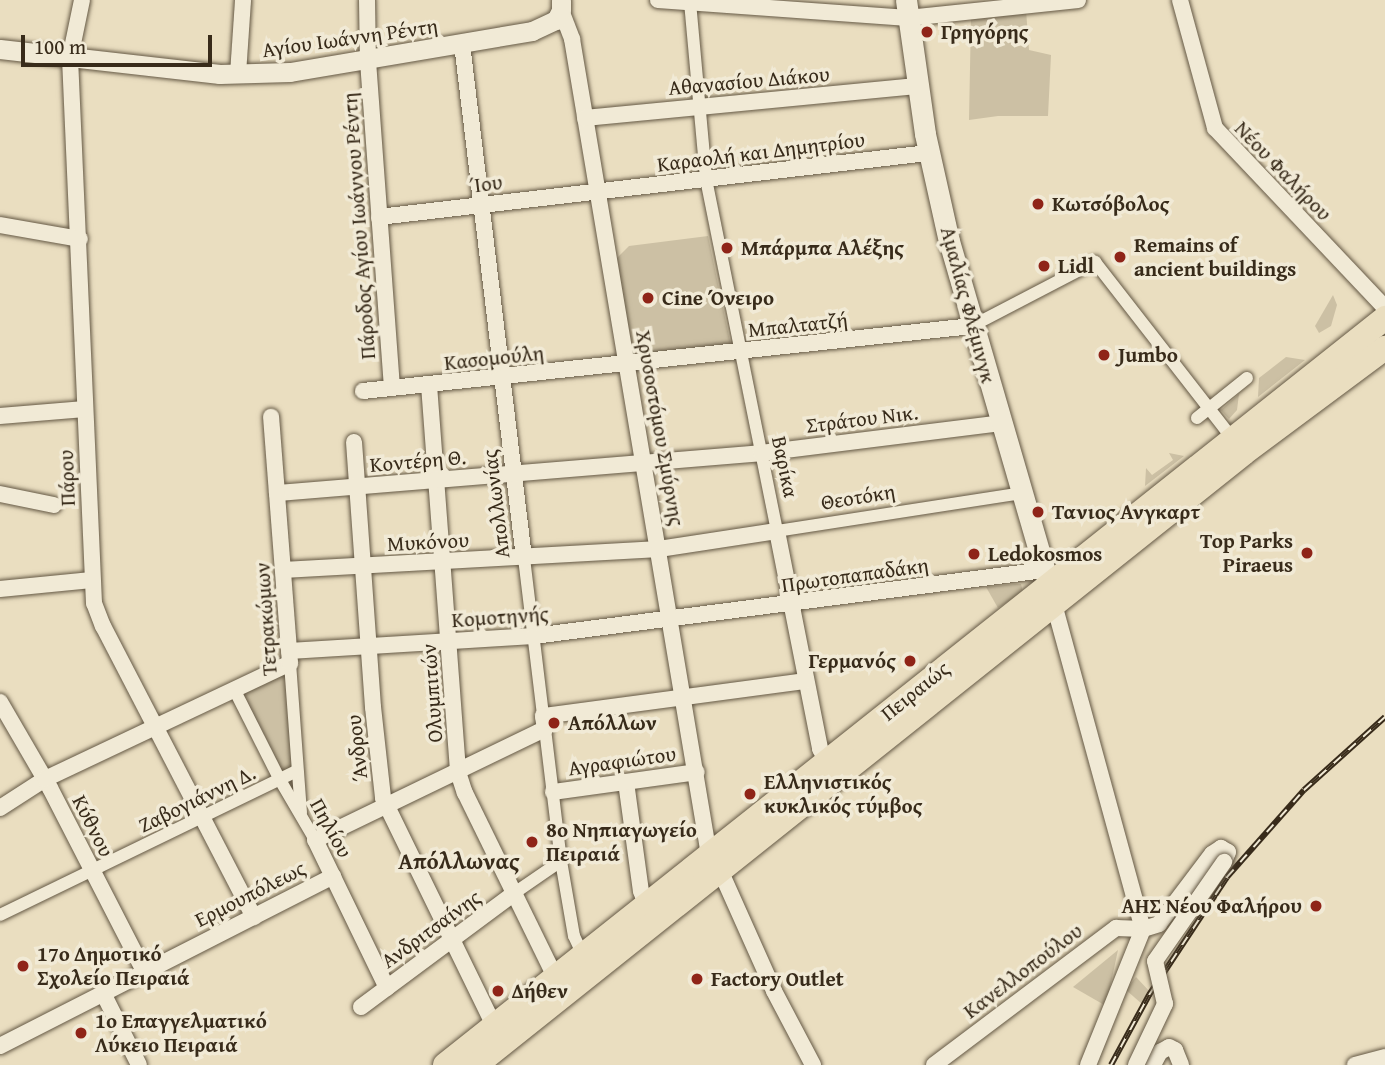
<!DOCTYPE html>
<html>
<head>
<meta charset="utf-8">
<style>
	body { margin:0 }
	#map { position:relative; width:1385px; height:1065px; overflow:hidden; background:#eadec0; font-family:"Gentium Book Plus",serif }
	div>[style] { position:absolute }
	.green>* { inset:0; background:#ccc0a4 }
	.roads { filter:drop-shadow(0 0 2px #645844) drop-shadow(0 0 2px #645844) }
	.pedestrian>* { height:12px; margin:-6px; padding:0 6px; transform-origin:6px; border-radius:6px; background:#f1ead6 }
	.minor>* { height:16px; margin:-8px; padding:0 8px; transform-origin:8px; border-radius:8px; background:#f1ead6 }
	.tertiary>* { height:19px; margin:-9.5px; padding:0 9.5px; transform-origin:9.5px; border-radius:9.5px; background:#f1ead6 }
	.secondary>* { height:21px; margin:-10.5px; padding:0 10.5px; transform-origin:10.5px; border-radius:10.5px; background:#f1ead6 }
	.primary>* { height:24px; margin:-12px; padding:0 12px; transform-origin:12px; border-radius:12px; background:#eadec0 }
	.rail>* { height:6px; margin-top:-3px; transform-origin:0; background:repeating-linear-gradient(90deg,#f1ead6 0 10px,#382b1a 0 20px); box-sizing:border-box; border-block:2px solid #382b1a }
	.bridges { filter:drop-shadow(0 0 2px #645844) drop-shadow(0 0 2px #645844) }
	.minor-bridge>* { height:16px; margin:-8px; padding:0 8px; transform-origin:8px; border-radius:8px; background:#f1ead6 }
	.dots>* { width:19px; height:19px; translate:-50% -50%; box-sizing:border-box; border:4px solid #f1ead6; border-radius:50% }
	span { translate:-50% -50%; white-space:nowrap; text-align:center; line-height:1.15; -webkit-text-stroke:7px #f1ead6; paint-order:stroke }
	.poi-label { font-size:21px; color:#382b1a; font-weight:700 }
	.left { translate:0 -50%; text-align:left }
	.right { translate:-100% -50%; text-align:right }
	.street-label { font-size:21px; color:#382b1a }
	.neighbourhood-label { font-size:23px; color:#382b1a; font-weight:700 }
	.scale { position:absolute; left:21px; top:35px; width:191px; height:32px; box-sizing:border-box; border:4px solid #382b1a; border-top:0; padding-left:9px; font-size:21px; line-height:24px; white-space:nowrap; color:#382b1a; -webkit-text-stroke:5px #f1ead6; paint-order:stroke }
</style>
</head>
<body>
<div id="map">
	<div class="green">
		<div style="clip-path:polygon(1026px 10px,1029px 50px,1051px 55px,1048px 116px,998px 116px,969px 120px,971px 16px)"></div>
		<div style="clip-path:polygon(708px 236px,731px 346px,631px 356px,613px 262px,629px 246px)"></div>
		<div style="clip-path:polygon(1333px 295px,1337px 305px,1331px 326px,1319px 333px,1315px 326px)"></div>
		<div style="clip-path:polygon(1286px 357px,1305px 360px,1258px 397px,1259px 378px)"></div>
		<div style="clip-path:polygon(1239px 394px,1237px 410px,1229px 419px,1221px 410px)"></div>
		<div style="clip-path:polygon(1169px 453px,1184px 456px,1145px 486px,1146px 468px,1152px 475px,1173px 460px)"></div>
		<div style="clip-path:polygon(1015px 584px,1021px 584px,1023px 592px,998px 608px,986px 587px)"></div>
		<div style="clip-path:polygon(285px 671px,295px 801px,243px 693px)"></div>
		<div style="clip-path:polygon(1118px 950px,1106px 1006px,1073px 987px)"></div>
		<div style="clip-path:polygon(1136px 977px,1151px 993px,1142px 1004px,1126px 990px)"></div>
	</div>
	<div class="roads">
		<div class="pedestrian">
			<div style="left:690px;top:2px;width:178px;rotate:84.8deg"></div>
			<div style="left:706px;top:179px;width:359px;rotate:78.6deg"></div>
			<div style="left:777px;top:531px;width:248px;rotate:-8.8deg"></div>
			<div style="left:972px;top:326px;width:139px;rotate:-27.5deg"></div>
			<div style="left:1095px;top:262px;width:224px;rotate:52.1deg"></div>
			<div style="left:1197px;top:418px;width:64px;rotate:-38.7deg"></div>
			<div style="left:524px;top:558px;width:159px;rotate:83.1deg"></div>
			<div style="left:290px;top:663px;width:150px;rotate:85.8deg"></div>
			<div style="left:235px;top:691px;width:100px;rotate:63.2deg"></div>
			<div style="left:280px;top:780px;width:69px;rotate:59.7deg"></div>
			<div style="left:545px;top:729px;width:133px;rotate:83.1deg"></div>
			<div style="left:561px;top:861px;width:76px;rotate:80.2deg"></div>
			<div style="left:574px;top:936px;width:21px;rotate:65deg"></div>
			<div style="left:513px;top:894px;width:58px;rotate:-34.5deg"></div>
			<div style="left:0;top:915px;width:330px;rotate:-25.9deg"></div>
		</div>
		<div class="minor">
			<div style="left:82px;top:0;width:59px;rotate:101.7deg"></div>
			<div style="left:70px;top:58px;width:546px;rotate:87.48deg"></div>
			<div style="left:94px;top:603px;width:25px;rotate:69deg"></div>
			<div style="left:103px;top:626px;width:328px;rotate:62.6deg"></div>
			<div style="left:367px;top:0;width:61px;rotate:89.1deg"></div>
			<div style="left:368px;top:61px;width:328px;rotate:85.8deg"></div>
			<div style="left:658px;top:0;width:251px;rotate:4.1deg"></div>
			<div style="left:908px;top:18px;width:171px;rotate:-6deg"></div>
			<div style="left:1180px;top:0;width:133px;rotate:74.7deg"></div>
			<div style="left:1215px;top:128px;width:248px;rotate:46.6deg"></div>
			<div style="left:561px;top:10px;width:31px;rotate:69deg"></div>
			<div style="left:572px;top:39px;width:827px;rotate:80.47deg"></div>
			<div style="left:462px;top:44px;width:518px;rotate:83.12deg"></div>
			<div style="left:238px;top:74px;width:74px;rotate:-86.1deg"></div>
			<div style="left:585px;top:118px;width:333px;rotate:-5.5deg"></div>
			<div style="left:379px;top:217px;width:553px;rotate:-6.65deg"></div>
			<div style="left:0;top:225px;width:81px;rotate:9.9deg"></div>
			<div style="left:429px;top:385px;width:388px;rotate:85.7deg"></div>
			<div style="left:458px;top:772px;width:22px;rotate:72deg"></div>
			<div style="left:465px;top:793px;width:205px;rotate:63.9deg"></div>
			<div style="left:363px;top:391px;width:612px;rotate:-6.09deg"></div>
			<div style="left:0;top:416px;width:85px;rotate:-4.7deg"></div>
			<div style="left:354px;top:442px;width:266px;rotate:85.9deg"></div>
			<div style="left:373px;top:707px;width:92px;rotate:83.7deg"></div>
			<div style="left:383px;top:798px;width:254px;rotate:64deg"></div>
			<div style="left:277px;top:493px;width:486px;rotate:-4.7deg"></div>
			<div style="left:761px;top:453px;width:242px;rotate:-7.1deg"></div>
			<div style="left:0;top:494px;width:55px;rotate:11.5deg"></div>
			<div style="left:283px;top:570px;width:377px;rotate:-3.2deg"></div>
			<div style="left:659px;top:549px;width:119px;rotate:-8.7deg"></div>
			<div style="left:777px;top:531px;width:222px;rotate:78.8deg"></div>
			<div style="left:820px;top:749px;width:14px;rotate:60deg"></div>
			<div style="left:0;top:589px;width:92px;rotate:-5.6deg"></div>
			<div style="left:1054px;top:604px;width:337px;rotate:74.7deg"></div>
			<div style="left:289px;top:651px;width:245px;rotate:-3.5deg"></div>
			<div style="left:534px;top:636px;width:514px;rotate:-7.37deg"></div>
			<div style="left:0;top:702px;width:99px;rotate:59.8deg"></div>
			<div style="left:50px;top:788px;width:206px;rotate:62.8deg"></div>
			<div style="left:626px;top:782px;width:110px;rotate:82.2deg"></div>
			<div style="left:641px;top:891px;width:15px;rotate:70deg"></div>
			<div style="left:553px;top:792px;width:145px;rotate:-7.9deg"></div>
			<div style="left:0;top:808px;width:54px;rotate:-32.8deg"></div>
			<div style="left:45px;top:779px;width:271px;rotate:-25.3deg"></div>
			<div style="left:290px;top:663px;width:247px;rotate:-94.4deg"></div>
			<div style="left:720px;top:870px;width:133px;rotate:65.9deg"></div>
			<div style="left:774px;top:991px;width:84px;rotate:62.2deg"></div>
			<div style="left:387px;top:988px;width:165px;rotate:-115.9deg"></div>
			<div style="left:315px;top:840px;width:255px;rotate:-25.8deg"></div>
			<div style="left:545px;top:729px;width:13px;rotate:-99deg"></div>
			<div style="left:543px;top:716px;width:265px;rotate:-7.6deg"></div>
			<div style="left:103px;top:993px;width:80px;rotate:63.4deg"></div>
			<div style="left:361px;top:1007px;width:189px;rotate:-36.6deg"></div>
			<div style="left:0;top:1046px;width:374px;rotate:-27deg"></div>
			<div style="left:934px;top:1065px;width:228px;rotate:-37deg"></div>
			<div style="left:1116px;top:928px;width:27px;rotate:2deg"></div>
			<div style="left:1143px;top:929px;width:17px;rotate:-17deg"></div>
			<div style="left:1159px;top:924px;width:88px;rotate:-52.9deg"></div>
			<div style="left:1212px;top:854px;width:11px;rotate:-34deg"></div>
			<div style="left:1221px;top:848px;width:8px;rotate:30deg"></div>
			<div style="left:1228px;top:852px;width:11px;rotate:112deg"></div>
			<div style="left:1088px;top:1065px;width:147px;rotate:-68deg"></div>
			<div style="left:1153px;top:1065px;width:15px;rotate:-62deg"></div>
			<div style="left:1160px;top:1052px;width:10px;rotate:-29deg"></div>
			<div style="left:1169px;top:1047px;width:7px;rotate:27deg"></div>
			<div style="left:1175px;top:1050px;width:16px;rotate:68deg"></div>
			<div style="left:1355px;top:1065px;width:31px;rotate:-15deg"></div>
		</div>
		<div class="tertiary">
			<div style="left:0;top:49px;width:221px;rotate:6.5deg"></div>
			<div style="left:220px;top:74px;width:70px;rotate:-1.6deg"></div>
			<div style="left:290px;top:72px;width:245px;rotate:-9.6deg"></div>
			<div style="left:532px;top:31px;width:26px;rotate:-25deg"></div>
			<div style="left:556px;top:20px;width:11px;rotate:-63deg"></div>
			<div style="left:561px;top:10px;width:10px;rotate:-90deg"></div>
		</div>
		<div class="secondary">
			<div style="left:906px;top:0;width:135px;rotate:81.9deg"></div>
			<div style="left:925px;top:134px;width:110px;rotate:77.4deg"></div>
			<div style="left:949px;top:241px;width:372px;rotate:73.8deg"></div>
		</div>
		<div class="primary">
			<div style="left:445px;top:1065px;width:1201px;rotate:-38.47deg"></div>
			<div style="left:476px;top:1065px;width:982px;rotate:-38.55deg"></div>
			<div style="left:1244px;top:453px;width:176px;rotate:-36.7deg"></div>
		</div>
	</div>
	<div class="rail">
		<div style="left:1111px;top:1065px;width:80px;rotate:-61.5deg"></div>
		<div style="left:1149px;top:995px;width:141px;rotate:-56.5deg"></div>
		<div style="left:1227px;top:877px;width:116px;rotate:-48.5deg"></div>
		<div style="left:1304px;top:790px;width:109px;rotate:-42deg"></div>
	</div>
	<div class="bridges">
		<div class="minor-bridge">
			<div style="left:1136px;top:1065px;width:68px;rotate:-64.6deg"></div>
			<div style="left:1165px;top:1004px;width:44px;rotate:-103.1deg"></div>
			<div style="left:1155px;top:961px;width:121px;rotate:-55.1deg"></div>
		</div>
	</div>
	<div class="dots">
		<div style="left:927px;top:32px;background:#8f2418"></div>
		<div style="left:1038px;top:204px;background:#8f2418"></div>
		<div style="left:727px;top:248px;background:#8f2418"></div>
		<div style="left:1120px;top:257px;background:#8f2418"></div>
		<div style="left:1044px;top:266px;background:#8f2418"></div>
		<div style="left:648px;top:298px;background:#8f2418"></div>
		<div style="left:1104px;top:355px;background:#8f2418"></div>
		<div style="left:1038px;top:512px;background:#8f2418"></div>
		<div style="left:1307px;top:553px;background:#8f2418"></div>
		<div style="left:974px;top:554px;background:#8f2418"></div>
		<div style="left:910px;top:661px;background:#8f2418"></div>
		<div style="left:554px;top:723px;background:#8f2418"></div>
		<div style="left:750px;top:794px;background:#8f2418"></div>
		<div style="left:532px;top:842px;background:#8f2418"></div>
		<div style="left:1316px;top:906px;background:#8f2418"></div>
		<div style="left:23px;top:966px;background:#8f2418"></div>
		<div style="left:697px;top:979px;background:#8f2418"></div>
		<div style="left:498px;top:991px;background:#8f2418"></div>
		<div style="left:81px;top:1033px;background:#8f2418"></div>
	</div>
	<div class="poi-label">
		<span class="left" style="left:941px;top:32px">Γρηγόρης</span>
		<span class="left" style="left:1052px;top:204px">Κωτσόβολος</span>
		<span class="left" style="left:1134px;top:257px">Remains of<br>ancient buildings</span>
		<span class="left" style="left:741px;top:248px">Μπάρμπα Αλέξης</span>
		<span class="left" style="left:1058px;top:266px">Lidl</span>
		<span class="left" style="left:662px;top:298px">Cine Όνειρο</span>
		<span class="left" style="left:1118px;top:355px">Jumbo</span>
		<span class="left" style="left:1052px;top:512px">Τανιος Ανγκαρτ</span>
		<span class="right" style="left:1293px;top:553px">Top Parks<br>Piraeus</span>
		<span class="left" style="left:988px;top:554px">Ledokosmos</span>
		<span class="right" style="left:896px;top:661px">Γερμανός</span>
		<span class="left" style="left:568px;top:723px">Απόλλων</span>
		<span class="left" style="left:764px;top:794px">Ελληνιστικός<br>κυκλικός τύμβος</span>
		<span class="left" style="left:546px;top:842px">8ο Νηπιαγωγείο<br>Πειραιά</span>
		<span class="right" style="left:1302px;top:906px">ΑΗΣ Νέου Φαλήρου</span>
		<span class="left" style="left:37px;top:966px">17ο Δημοτικό<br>Σχολείο Πειραιά</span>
		<span class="left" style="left:711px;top:979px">Factory Outlet</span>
		<span class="left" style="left:512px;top:991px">Δήθεν</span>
		<span class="left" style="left:95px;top:1033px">1ο Επαγγελματικό<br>Λύκειο Πειραιά</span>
	</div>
	<div class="street-label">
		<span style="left:350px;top:38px;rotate:-8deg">Αγίου Ιωάννη Ρέντη</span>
		<span style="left:749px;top:81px;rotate:-5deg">Αθανασίου Διάκου</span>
		<span style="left:761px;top:152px;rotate:-7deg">Καραολή και Δημητρίου</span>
		<span style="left:1283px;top:171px;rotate:46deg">Νέου Φαλήρου</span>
		<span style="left:486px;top:184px;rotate:-7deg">Ίου</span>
		<span style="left:359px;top:226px;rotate:-94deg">Πάροδος Αγίου Ιωάννου Ρέντη</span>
		<span style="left:968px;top:305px;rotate:75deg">Αμαλίας Φλέμινγκ</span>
		<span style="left:798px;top:325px;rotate:-6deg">Μπαλτατζή</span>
		<span style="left:494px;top:358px;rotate:-6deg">Κασομούλη</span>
		<span style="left:862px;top:419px;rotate:-7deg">Στράτου Νικ.</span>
		<span style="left:660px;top:428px;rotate:80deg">Χρυσοστόμου Σμύρνης</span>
		<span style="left:418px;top:461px;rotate:-5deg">Κοντέρη Θ.</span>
		<span style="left:785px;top:467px;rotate:78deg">Βαρίκα</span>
		<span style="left:67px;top:478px;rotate:-92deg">Πάρου</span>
		<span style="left:858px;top:497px;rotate:-9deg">Θεοτόκη</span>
		<span style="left:496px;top:504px;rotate:-97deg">Απολλωνίας</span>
		<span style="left:428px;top:542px;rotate:-3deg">Μυκόνου</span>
		<span style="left:855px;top:575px;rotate:-8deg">Πρωτοπαπαδάκη</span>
		<span style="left:500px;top:617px;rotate:-4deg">Κομοτηνής</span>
		<span style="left:266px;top:619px;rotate:-94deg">Τετρακώμων</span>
		<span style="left:915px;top:691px;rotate:-39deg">Πειραιώς</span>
		<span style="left:432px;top:693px;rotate:-94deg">Ολυμπιτών</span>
		<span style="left:357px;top:748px;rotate:-96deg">Άνδρου</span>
		<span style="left:622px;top:761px;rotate:-8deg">Αγραφιώτου</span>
		<span style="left:197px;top:799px;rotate:-26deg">Ζαβογιάννη Δ.</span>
		<span style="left:93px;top:826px;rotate:63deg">Κύθνου</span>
		<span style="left:331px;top:828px;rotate:61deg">Πηλίου</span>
		<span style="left:250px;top:894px;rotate:-27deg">Ερμουπόλεως</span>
		<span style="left:431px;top:929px;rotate:-36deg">Ανδριτσαίνης</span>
		<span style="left:1023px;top:971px;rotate:-37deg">Κανελλοπούλου</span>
	</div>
	<div class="neighbourhood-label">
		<span style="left:459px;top:861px">Απόλλωνας</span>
	</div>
	<div class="scale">100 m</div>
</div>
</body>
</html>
